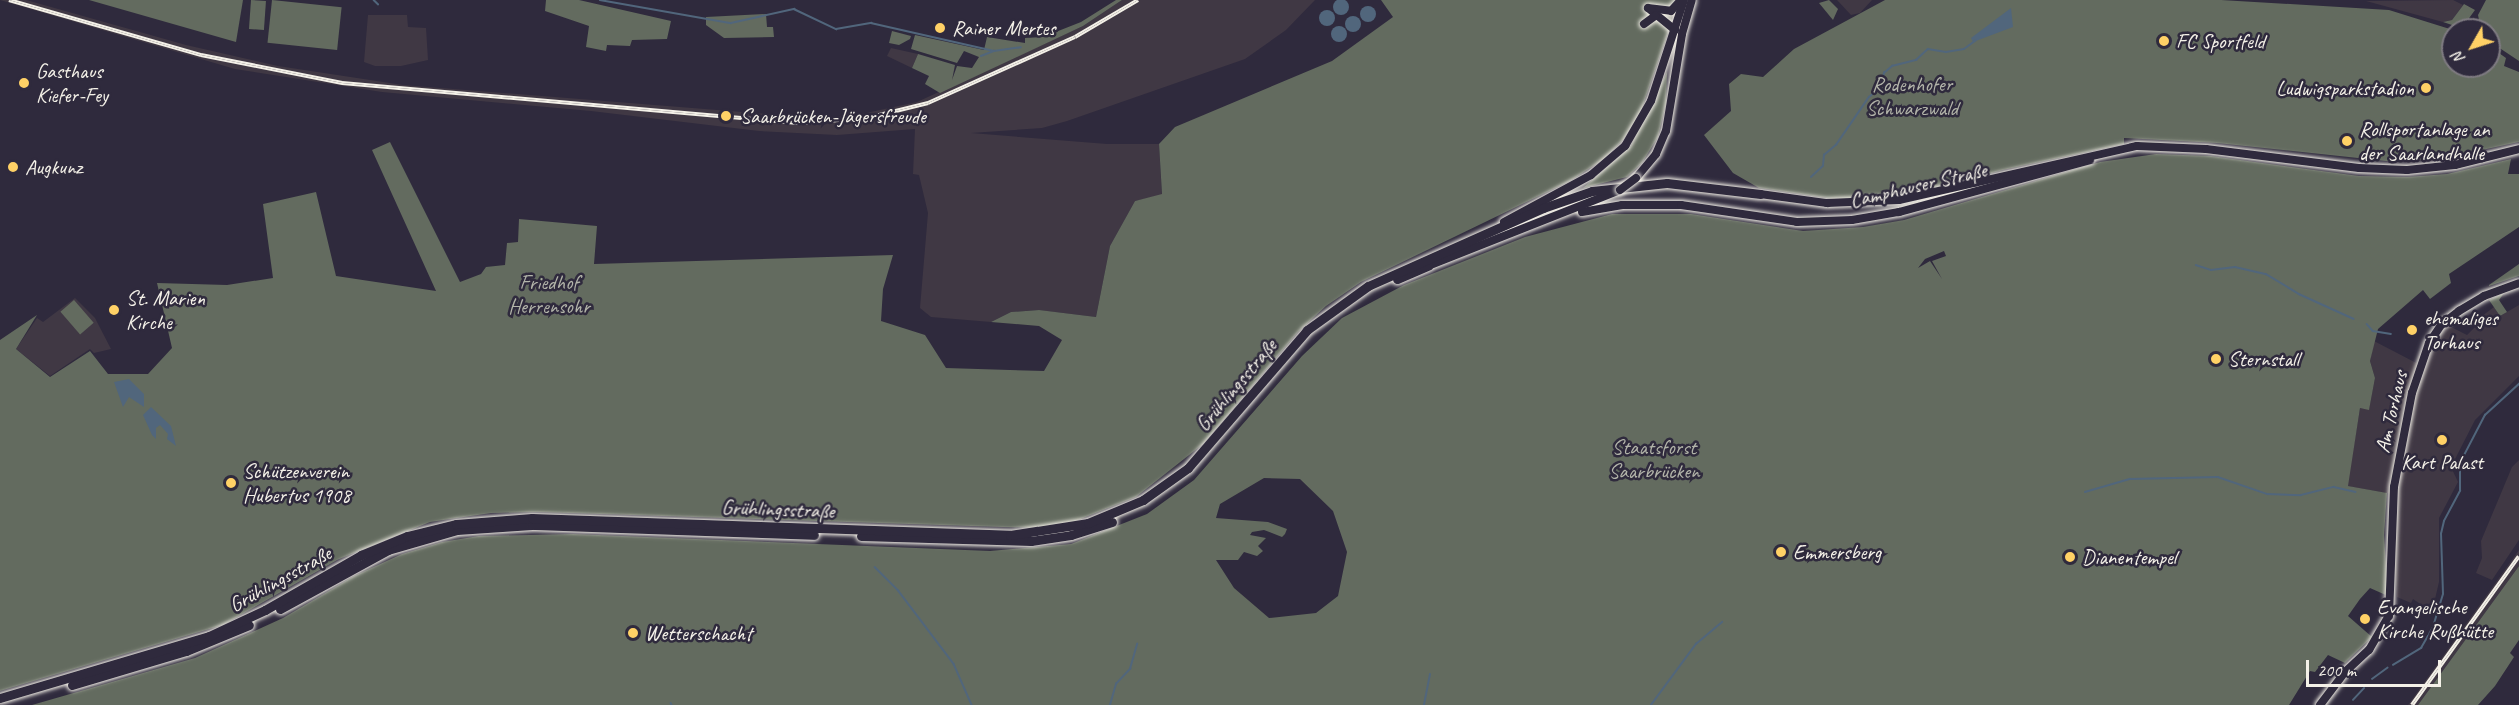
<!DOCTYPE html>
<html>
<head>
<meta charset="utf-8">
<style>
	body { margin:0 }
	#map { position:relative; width:2519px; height:705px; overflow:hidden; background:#2f2a3d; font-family:Caveat,sans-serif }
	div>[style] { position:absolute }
	.built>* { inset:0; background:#403844 }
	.green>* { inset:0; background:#636b5f; transform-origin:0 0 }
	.water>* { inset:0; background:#51667c }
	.round { border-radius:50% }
	.stream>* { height:1.5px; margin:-0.75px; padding:0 0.75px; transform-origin:0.75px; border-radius:0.75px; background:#51667c }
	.roads { filter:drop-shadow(0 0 2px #f4f1e8) drop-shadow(0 0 2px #f4f1e8) }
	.secondary>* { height:8px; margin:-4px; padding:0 4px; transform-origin:4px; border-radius:4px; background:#2f2a3d }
	.primary>* { height:8px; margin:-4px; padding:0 4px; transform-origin:4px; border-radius:4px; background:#2f2a3d }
	.trunk>* { height:8px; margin:-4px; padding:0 4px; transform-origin:4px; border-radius:4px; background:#2f2a3d }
	.motorway>* { height:9px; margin:-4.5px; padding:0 4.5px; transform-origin:4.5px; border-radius:4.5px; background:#2f2a3d }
	.rail>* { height:4px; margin-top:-2px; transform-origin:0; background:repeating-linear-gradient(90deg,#2f2a3d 0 4.5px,#f4f1e8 0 9px); box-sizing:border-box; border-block:2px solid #f4f1e8 }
	.bridges { filter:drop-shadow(0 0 2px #f4f1e8) drop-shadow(0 0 2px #f4f1e8) }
	.trunk-bridge>* { height:8px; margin:-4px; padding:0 4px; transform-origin:4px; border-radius:4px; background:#2f2a3d }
	.dots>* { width:16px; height:16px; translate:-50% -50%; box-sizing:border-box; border:3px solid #2f2a3d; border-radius:50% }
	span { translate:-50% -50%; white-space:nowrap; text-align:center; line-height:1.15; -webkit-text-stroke:5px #2f2a3d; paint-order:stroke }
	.poi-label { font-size:21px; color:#f4f1e8 }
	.left { translate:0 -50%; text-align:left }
	.right { translate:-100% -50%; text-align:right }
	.park-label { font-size:21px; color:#b3b5aa }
	.street-label { font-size:21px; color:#f4f1e8 }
	.north { position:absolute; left:2441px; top:18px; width:60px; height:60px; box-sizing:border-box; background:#2f2a3d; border:2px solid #7e7a81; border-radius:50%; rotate:231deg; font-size:16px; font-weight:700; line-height:24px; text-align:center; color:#f4f1e8 }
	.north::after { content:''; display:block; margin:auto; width:21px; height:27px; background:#ffd166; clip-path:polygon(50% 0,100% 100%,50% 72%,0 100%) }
	.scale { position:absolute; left:2306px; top:660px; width:135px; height:27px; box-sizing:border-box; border:3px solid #f4f1e8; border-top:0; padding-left:8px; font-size:18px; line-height:21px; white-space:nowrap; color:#f4f1e8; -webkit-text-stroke:4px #2f2a3d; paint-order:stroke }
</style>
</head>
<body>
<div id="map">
	<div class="built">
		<div style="clip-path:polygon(0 0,26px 0,186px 45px,278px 66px,403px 85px,805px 117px,852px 116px,917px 102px,1083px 26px,1122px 0,1315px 0,1286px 30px,1245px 59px,1067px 121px,1042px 128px,971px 133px,1107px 144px,1159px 144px,1162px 195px,1135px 201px,1110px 246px,1096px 317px,1038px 310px,1011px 312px,991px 322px,931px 317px,920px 308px,928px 213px,919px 175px,913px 174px,915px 129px,837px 135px,759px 131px,591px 111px,382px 92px,235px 69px)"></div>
		<div style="clip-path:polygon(1837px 0,1872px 0,1860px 13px,1851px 15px)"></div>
		<div style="clip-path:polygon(2453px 0,2463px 5px,2452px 20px,2443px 22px,2366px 1px)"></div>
		<div style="clip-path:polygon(368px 15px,407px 15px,408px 27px,426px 28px,428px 60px,401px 66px,375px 66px,364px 62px)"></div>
		<div style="clip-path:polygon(891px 48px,918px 54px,912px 68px,887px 56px)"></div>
		<div style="clip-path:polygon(75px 298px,95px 318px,111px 349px,94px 353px,90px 349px,50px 376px,16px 349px,37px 318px,43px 322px)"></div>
		<div style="clip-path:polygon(2519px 305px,2519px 376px,2475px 420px,2451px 467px,2458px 482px,2439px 518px,2439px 582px,2432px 612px,2413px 599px,2411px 603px,2397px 597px,2393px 550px,2397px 495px,2347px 486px,2360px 408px,2369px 409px,2375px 378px,2370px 361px,2374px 341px,2424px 367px,2430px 348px,2447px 325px,2467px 335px,2477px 325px,2481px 329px,2486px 323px,2482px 316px,2494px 307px,2500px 316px)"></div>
		<div style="clip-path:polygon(2519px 460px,2519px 540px,2492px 580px,2476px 573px,2482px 558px,2481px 541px,2512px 467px)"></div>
		<div style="clip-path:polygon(2519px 550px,2519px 566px,2418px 705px,2408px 705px)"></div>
	</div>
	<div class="green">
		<div style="clip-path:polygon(89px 0,243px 0,236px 42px)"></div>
		<div style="left:251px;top:0;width:15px;height:29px;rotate:4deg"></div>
		<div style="left:272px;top:0;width:70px;height:43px;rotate:6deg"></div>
		<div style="clip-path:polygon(546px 0,579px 0,671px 21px,667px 39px,632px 40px,630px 46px,607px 45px,606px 51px,586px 47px,589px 26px,545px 11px)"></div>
		<div style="clip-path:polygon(1116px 0,1122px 0,1083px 26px,940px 93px,925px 84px,929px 76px,912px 68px,918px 54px,955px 65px,952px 80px,957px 66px,972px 68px,979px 57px,964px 51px,957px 63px,911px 49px,915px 35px,984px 50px,987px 37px,1025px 43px,1025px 38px,1043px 37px,1081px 22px)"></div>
		<div style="clip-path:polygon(1381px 0,1675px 0,1668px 33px,1641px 111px,1623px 140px,1604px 159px,1570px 181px,1361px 282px,1326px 306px,1298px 332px,1203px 444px,1136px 497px,1073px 522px,1036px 528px,537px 512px,491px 513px,430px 522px,337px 560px,223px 625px,0 691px,0 340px,37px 315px,16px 349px,50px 377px,90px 351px,108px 374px,148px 374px,172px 348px,157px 283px,227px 285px,273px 278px,263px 204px,316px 192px,336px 276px,436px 291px,372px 150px,390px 142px,460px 282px,481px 274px,486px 267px,505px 265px,507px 243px,518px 242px,519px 219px,597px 226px,594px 264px,893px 255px,883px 289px,881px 321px,925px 335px,946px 368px,1044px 371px,1062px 340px,1039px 326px,991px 322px,1011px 312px,1039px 310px,1096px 317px,1110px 246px,1135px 201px,1162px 194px,1159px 144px,1175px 127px,1332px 61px,1393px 17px)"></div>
		<div style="clip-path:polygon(1829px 0,1838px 9px,1833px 20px,1819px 3px)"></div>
		<div style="clip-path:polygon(1885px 0,2221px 0,2389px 10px,2453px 30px,2453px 66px,2489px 66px,2489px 46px,2506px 58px,2504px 66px,2519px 72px,2519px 142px,2440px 159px,2386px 161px,2217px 143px,2124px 138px,2124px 144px,2003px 170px,1908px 196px,1841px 200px,1759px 188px,1733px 173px,1704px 135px,1731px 111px,1729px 84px,1741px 74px,1763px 77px,1794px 49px)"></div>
		<div style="clip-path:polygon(2486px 0,2519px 0,2519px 61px,2492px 43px,2489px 30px,2481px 30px,2478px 15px)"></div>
		<div style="clip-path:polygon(2464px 4px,2475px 10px,2467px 21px,2455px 26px,2443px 22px,2452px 20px)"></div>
		<div style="clip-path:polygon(766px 14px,767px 27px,773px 27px,774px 37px,724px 38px,706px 25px,706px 17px)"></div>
		<div style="clip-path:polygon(892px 31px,911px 36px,910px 39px,899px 45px,889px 43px)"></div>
		<div style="clip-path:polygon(1667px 72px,1666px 103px,1658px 137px,1642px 163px,1627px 177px,1583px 188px,1631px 146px)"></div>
		<div style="clip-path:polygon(evenodd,2156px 154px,2211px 156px,2359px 176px,2407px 177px,2447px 174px,2511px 159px,2508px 174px,2519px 174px,2519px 227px,2449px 274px,2451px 283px,2430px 299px,2423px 290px,2378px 329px,2370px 361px,2375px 378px,2369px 410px,2360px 408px,2348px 486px,2387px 493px,2384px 535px,2388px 596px,2370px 588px,2360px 599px,2348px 616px,2372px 637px,2345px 663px,2328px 655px,2315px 672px,2310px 671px,2289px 705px,32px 705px,195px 658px,283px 618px,354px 576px,402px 554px,442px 542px,479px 536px,573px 534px,990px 551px,1071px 544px,1147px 514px,1194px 480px,1302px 356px,1342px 318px,1404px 285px,1525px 237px,1612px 214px,1691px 214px,1803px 231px,1863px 227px,1904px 220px,2100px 162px,2156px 154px,1944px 251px,1946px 256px,1932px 261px,1942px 279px,1930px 261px,1918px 268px,1925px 259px,1944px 251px,2156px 154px,1264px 478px,1300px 479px,1333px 511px,1347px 552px,1338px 596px,1316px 613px,1269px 618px,1234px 588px,1216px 560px,1238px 560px,1244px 552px,1257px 556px,1263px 551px,1258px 546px,1266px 538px,1250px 535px,1252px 532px,1264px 530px,1282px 537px,1285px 534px,1287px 529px,1268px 522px,1216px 518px,1220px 504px,1264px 478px)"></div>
		<div style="clip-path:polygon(2519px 264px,2519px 276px,2489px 286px,2489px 285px)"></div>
		<div style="clip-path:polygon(2504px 293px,2499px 300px,2507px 312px,2500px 316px,2489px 300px)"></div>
		<div style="left:74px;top:300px;width:30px;height:18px;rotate:49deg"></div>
		<div style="clip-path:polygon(2519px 566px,2519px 640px,2510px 653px,2514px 657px,2495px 686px,2478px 705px,2418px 705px)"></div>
	</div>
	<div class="water">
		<div class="round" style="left:1333px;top:-1px;width:16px;height:16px"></div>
		<div class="round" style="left:1360px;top:6px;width:16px;height:16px"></div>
		<div style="clip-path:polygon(2011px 8px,2013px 27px,1973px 42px,1971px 38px)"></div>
		<div class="round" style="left:1319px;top:10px;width:16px;height:16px"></div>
		<div class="round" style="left:1345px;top:16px;width:16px;height:16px"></div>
		<div class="round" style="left:1331px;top:26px;width:16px;height:16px"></div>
		<div style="clip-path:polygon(129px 379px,144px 394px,144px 407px,129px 397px,123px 407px,114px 382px)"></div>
		<div style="clip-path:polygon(151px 407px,171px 426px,176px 446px,167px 439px,168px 434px,160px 425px,156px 428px,156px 439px,152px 435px,143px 415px)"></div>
	</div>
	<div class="stream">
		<div style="left:374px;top:0;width:6px;rotate:45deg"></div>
		<div style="left:600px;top:0;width:133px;rotate:10deg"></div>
		<div style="left:731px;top:23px;width:65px;rotate:-12.5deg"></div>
		<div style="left:794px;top:9px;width:47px;rotate:25.5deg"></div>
		<div style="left:836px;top:29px;width:36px;rotate:-10deg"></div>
		<div style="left:871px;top:23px;width:126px;rotate:12.8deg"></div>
		<div style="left:994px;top:51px;width:27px;rotate:-8deg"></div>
		<div style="left:981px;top:56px;width:14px;rotate:-21deg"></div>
		<div style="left:1811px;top:177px;width:16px;rotate:-43deg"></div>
		<div style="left:1823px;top:166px;width:11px;rotate:-85deg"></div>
		<div style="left:1824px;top:155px;width:16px;rotate:-40deg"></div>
		<div style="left:1836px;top:145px;width:58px;rotate:-55.5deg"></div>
		<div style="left:1869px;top:97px;width:14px;rotate:-39deg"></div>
		<div style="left:1880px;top:88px;width:16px;rotate:-75deg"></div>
		<div style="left:1884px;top:73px;width:11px;rotate:-41deg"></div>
		<div style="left:1892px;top:66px;width:25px;rotate:-14deg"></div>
		<div style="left:1916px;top:60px;width:16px;rotate:-43deg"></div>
		<div style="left:1928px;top:49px;width:18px;rotate:9deg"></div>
		<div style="left:1946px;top:52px;width:18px;rotate:-9deg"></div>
		<div style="left:1964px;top:49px;width:14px;rotate:-36deg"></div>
		<div style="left:2196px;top:265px;width:16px;rotate:18deg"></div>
		<div style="left:2211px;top:270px;width:24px;rotate:-7deg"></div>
		<div style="left:2235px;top:267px;width:32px;rotate:13deg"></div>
		<div style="left:2266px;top:274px;width:39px;rotate:31deg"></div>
		<div style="left:2299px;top:294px;width:60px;rotate:24.4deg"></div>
		<div style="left:2367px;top:324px;width:9px;rotate:49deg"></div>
		<div style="left:2373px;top:331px;width:18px;rotate:9deg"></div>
		<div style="left:2085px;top:492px;width:47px;rotate:-16.1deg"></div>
		<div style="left:2130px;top:479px;width:88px;rotate:-1.3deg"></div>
		<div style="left:2218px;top:477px;width:52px;rotate:19.1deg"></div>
		<div style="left:2267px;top:494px;width:34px;rotate:2deg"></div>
		<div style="left:2301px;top:495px;width:34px;rotate:-14deg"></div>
		<div style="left:2334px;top:487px;width:22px;rotate:13deg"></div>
		<div style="left:875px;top:567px;width:33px;rotate:45deg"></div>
		<div style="left:898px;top:590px;width:93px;rotate:52.9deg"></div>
		<div style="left:954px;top:664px;width:45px;rotate:66.3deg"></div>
		<div style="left:2393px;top:665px;width:33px;rotate:-31deg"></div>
		<div style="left:2421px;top:648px;width:24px;rotate:-60deg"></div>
		<div style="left:2433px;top:627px;width:34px;rotate:-73deg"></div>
		<div style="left:2443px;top:594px;width:60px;rotate:-91.9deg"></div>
		<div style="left:2441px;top:534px;width:13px;rotate:-77deg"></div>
		<div style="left:2444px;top:521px;width:34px;rotate:-62deg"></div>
		<div style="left:2460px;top:491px;width:28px;rotate:-90deg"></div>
		<div style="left:2460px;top:463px;width:54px;rotate:-62.5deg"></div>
		<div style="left:2485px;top:415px;width:46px;rotate:-42.4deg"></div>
		<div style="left:2372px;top:679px;width:19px;rotate:-36deg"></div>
		<div style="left:2353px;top:700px;width:16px;rotate:-47deg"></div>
		<div style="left:671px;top:703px;width:2px;rotate:63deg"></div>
		<div style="left:1110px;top:705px;width:22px;rotate:-74deg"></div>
		<div style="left:1116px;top:684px;width:21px;rotate:-47deg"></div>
		<div style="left:1130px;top:669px;width:26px;rotate:-74deg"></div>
		<div style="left:1424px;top:705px;width:31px;rotate:-79deg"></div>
		<div style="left:1651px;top:705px;width:76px;rotate:-53.6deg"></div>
		<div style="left:1696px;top:644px;width:34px;rotate:-40deg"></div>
	</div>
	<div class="roads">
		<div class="secondary">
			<div style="left:2320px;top:705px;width:41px;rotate:-52.9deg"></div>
			<div style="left:2345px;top:672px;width:33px;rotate:-43deg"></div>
			<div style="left:2369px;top:650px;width:39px;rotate:-60deg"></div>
			<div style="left:2389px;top:616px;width:129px;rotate:-87.8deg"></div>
			<div style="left:2394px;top:487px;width:96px;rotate:-79.2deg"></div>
			<div style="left:2412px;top:393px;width:53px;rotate:-71.2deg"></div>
			<div style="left:2429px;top:343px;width:22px;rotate:-56deg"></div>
			<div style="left:2441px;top:325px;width:23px;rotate:-38deg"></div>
			<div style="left:2459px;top:311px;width:29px;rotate:-31deg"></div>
			<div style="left:2484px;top:296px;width:37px;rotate:-20deg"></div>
		</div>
		<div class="primary">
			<div style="left:1760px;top:194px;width:68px;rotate:7.7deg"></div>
			<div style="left:1827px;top:203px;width:72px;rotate:-2.4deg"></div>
			<div style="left:1899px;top:200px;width:244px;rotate:-12.8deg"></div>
			<div style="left:2137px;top:146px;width:69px;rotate:2.5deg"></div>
			<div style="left:2206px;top:149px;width:154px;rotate:7.1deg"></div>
			<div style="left:2359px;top:168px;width:48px;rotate:2.4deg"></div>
			<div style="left:2407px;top:170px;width:48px;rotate:-5.9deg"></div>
			<div style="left:2455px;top:165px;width:66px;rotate:-14deg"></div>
			<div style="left:1622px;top:205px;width:59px"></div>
			<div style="left:1681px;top:205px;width:117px;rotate:8.3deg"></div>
			<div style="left:1797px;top:222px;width:55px;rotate:-2.1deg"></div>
			<div style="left:1852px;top:220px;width:48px;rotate:-9.7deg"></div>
			<div style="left:1899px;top:212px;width:198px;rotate:-15.2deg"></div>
		</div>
		<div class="trunk">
			<div style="left:1648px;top:8px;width:23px;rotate:7deg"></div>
			<div style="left:1671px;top:11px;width:15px;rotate:-48deg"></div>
			<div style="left:1648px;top:8px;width:35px;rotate:39deg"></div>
			<div style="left:1644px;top:24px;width:14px;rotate:-36deg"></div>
			<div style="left:1636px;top:178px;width:31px;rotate:-50deg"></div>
			<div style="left:1656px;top:154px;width:25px;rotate:-67deg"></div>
			<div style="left:1666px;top:131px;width:98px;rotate:-80.6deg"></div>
			<div style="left:1682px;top:34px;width:35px;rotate:-74deg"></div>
			<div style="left:1582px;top:212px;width:41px;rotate:-9.9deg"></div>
			<div style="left:1504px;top:222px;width:99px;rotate:-28.4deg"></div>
			<div style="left:1591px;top:175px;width:45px;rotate:-40.5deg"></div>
			<div style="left:1625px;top:146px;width:52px;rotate:-60deg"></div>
			<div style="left:1651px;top:101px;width:106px;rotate:-71.9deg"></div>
			<div style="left:1428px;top:266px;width:206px;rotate:-21.6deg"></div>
		</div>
		<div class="motorway">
			<div style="left:1397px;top:279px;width:34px;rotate:-23deg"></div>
			<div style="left:861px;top:536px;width:170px;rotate:1.7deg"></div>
			<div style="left:1031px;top:541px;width:40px;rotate:-8.5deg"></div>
			<div style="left:1071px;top:535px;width:43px;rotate:-17.6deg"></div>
			<div style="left:280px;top:609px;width:123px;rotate:-28.6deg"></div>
			<div style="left:388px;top:550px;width:72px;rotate:-16.2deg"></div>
			<div style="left:457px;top:530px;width:75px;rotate:-3.8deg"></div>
			<div style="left:532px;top:525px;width:282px;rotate:2deg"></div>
			<div style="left:72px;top:685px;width:119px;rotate:-16.6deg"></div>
			<div style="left:186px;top:651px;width:68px;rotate:-22.4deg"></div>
			<div style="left:0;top:698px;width:218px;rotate:-16.5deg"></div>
			<div style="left:209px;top:636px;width:62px;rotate:-24.9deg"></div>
			<div style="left:265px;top:610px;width:111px;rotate:-29.8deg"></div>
			<div style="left:361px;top:555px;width:50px;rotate:-22.4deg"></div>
			<div style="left:407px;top:536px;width:50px;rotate:-13.8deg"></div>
			<div style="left:456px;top:524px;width:76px;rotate:-4.5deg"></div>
			<div style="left:532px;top:518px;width:478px;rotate:2deg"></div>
			<div style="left:1010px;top:535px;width:79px;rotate:-8.7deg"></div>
			<div style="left:1088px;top:523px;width:60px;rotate:-22.7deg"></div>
			<div style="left:1143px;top:500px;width:55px;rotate:-35.4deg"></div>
			<div style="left:1188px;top:468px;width:182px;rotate:-49.2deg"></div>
			<div style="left:1307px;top:330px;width:75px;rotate:-35.8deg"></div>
			<div style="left:1368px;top:286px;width:192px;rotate:-24deg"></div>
			<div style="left:1543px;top:208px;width:52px;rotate:-19.1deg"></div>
			<div style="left:1592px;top:191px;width:75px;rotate:-6.1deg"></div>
			<div style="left:1667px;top:183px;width:94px;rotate:6.7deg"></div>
		</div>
	</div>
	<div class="rail">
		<div style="left:9px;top:0;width:200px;rotate:16deg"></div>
		<div style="left:201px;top:55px;width:144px;rotate:11.2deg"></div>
		<div style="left:342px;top:83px;width:458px;rotate:5deg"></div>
		<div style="left:798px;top:123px;width:69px;rotate:-4.1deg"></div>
		<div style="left:867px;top:118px;width:63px;rotate:-13.8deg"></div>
		<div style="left:928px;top:103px;width:161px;rotate:-24.2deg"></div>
		<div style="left:1075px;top:37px;width:73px;rotate:-30.4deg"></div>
		<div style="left:2412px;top:705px;width:183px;rotate:-54.3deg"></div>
	</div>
	<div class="bridges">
		<div class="trunk-bridge">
			<div style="left:1620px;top:190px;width:20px;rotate:-37deg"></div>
		</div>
	</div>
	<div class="dots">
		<div style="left:940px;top:28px;background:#ffd166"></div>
		<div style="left:2164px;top:41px;background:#ffd166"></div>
		<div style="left:24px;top:83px;background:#ffd166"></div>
		<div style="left:2426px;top:88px;background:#ffd166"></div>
		<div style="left:726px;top:116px;background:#ffd166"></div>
		<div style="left:2347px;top:141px;background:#ffd166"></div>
		<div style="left:13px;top:167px;background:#ffd166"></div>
		<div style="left:114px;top:310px;background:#ffd166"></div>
		<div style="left:2412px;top:330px;background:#ffd166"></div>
		<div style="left:2216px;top:359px;background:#ffd166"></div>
		<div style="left:2442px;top:440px;background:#ffd166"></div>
		<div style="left:231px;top:483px;background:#ffd166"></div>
		<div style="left:1781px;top:552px;background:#ffd166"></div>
		<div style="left:2070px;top:557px;background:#ffd166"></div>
		<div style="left:2365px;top:619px;background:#ffd166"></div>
		<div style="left:633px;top:633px;background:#ffd166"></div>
	</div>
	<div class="poi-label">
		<span class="left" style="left:952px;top:28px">Rainer Mertes</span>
		<span class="left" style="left:2176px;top:41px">FC Sportfeld</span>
		<span class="left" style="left:36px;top:83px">Gasthaus<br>Kiefer-Fey</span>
		<span class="right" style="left:2414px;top:88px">Ludwigsparkstadion</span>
		<span class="left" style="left:740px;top:116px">Saarbrücken-Jägersfreude</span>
		<span class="left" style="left:2359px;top:141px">Rollsportanlage an<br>der Saarlandhalle</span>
		<span class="left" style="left:25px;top:167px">Augkunz</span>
		<span class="left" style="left:126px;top:310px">St. Marien<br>Kirche</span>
		<span class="left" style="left:2424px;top:330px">ehemaliges<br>Torhaus</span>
		<span class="left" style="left:2228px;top:359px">Sternstall</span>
		<span style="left:2442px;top:462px">Kart Palast</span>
		<span class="left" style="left:243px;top:483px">Schützenverein<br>Hubertus 1908</span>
		<span class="left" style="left:1793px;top:552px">Emmersberg</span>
		<span class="left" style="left:2082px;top:557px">Dianentempel</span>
		<span class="left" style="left:2377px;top:619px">Evangelische<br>Kirche Rußhütte</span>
		<span class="left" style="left:645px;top:633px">Wetterschacht</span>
	</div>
	<div class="park-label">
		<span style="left:1912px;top:96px">Rodenhofer<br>Schwarzwald</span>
		<span style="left:549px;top:294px">Friedhof<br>Herrensohr</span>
		<span style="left:1654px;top:459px">Staatsforst<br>Saarbrücken</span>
	</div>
	<div class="street-label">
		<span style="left:1918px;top:185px;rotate:-13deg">Camphauser Straße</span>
		<span style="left:1236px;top:385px;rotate:-50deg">Grühlingsstraße</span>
		<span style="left:2391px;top:412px;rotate:-77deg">Am Torhaus</span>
		<span style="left:778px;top:509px;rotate:2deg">Grühlingsstraße</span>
		<span style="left:280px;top:579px;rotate:-29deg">Grühlingsstraße</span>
	</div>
	<div class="north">N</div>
	<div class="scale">200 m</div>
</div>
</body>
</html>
